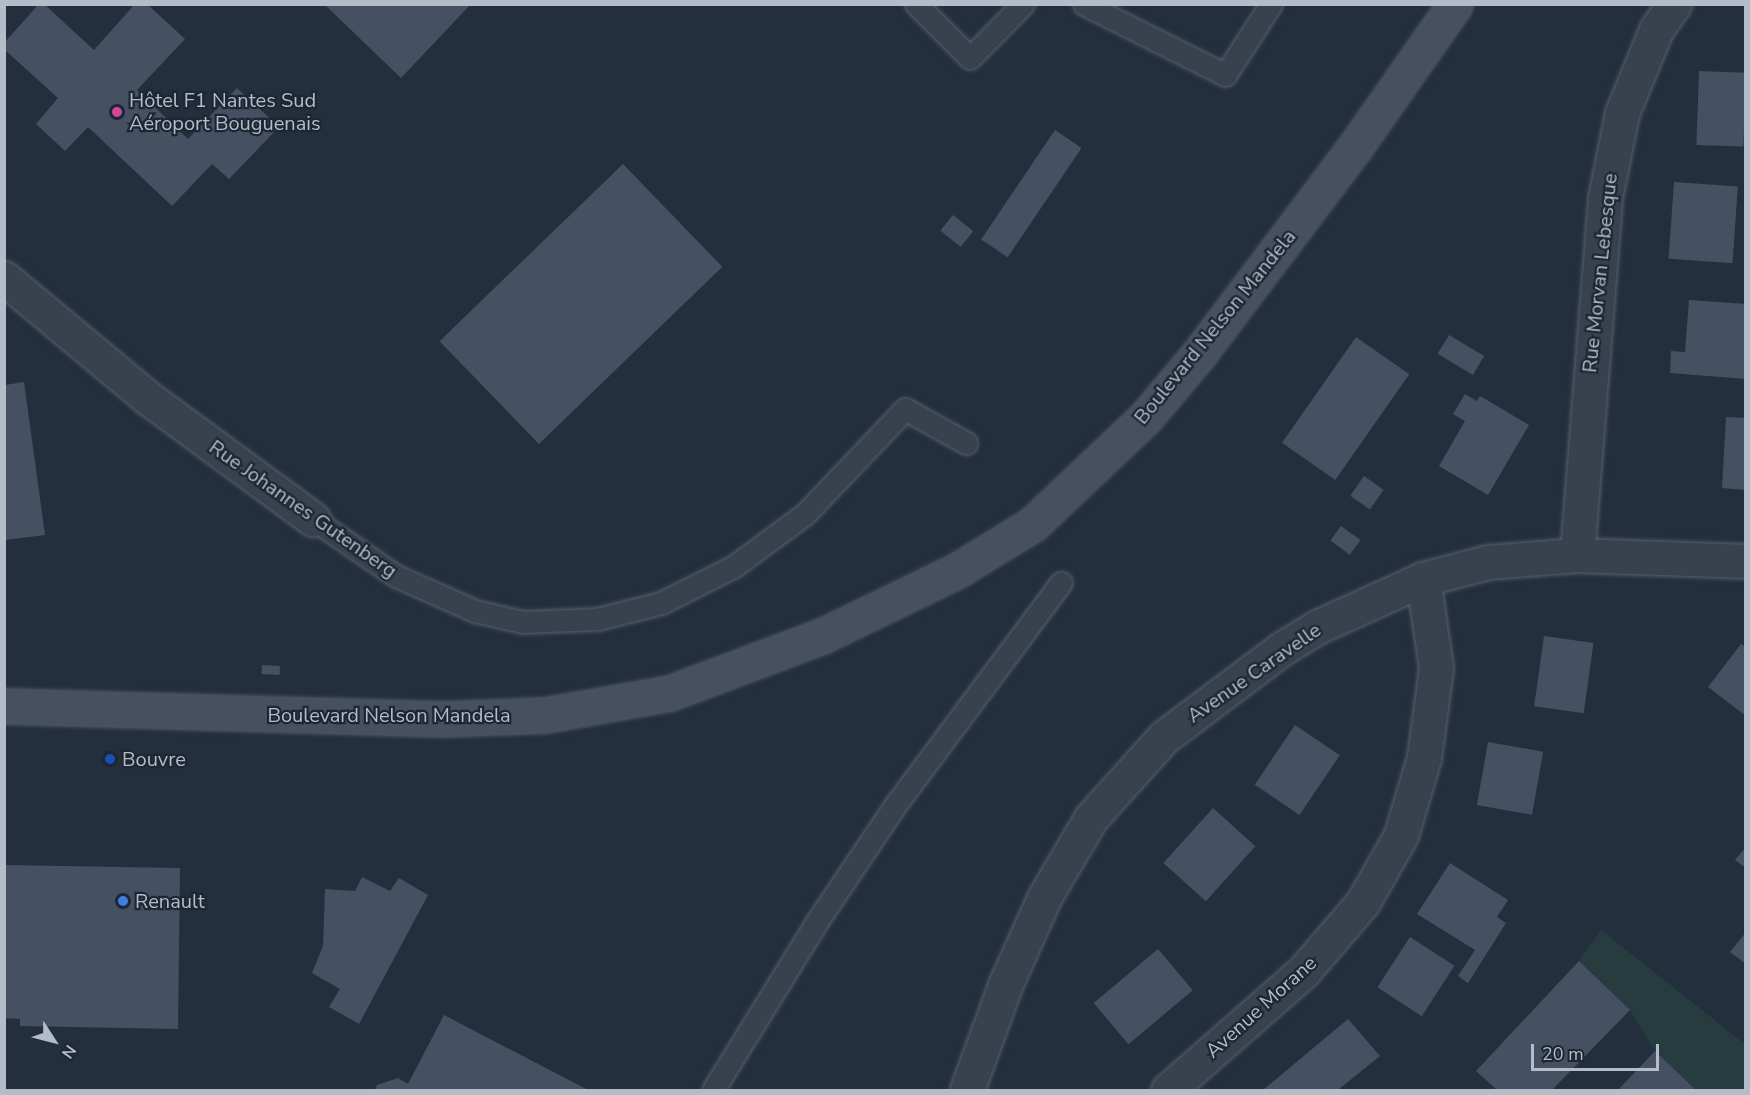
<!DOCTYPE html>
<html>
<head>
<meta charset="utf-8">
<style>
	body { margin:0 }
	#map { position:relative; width:1750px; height:1095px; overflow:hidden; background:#242f3e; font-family:"Nunito Sans",sans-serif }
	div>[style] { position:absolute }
	.green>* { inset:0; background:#263c3f }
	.building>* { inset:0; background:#455162; transform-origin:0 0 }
	.roads { filter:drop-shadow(0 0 2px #565f6c) drop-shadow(0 0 2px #565f6c) }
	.lane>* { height:21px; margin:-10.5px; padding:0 10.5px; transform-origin:10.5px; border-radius:10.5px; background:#38414e }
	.street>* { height:33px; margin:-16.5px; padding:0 16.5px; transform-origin:16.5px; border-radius:16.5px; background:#38414e }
	.secondary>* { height:33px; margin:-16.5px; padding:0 16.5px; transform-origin:16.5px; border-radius:16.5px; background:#465061 }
	.dots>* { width:16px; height:16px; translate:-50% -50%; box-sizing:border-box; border:3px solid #1d2633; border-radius:50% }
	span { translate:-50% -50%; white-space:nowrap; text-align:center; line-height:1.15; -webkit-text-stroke:4.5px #1d2633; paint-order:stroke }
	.poi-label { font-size:20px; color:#b4bcc9 }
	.left { translate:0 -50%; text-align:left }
	.street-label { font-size:20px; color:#b4bcc9 }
	.frame { position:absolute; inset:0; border:6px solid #b4bcc9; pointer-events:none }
	.north { position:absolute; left:24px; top:1011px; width:60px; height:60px; -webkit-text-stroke:4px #1d2633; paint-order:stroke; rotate:126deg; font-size:16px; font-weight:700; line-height:24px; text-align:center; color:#b4bcc9 }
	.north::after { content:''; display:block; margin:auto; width:21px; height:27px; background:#b4bcc9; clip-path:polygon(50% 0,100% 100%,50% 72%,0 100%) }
	.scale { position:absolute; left:1531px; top:1044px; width:128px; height:27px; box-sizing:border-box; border:3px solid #b4bcc9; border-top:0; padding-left:8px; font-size:18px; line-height:21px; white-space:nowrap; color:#b4bcc9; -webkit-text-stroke:4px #1d2633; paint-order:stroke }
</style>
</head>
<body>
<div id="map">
	<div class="green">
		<div style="clip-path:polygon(1601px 930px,1745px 1044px,1745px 1090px,1696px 1090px,1655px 1051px,1630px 1010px,1579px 961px)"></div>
	</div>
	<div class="building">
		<div style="clip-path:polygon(39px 4px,44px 4px,94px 50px,135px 4px,147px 4px,185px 39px,137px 90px,188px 139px,237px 88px,279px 127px,229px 179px,212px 164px,172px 206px,88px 127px,65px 151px,36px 124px,58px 98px,4px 49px,4px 43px)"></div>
		<div style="clip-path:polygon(324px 4px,471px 4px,401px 78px)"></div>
		<div style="left:1699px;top:71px;width:47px;height:74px;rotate:2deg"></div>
		<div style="left:1055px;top:130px;width:32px;height:132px;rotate:34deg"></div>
		<div style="left:623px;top:164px;width:143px;height:255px;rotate:46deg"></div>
		<div style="left:1674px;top:182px;width:64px;height:77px;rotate:4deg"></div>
		<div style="left:953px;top:215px;width:26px;height:20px;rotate:39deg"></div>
		<div style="clip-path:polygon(1689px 300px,1746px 304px,1746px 379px,1670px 373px,1671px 351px,1685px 352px)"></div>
		<div style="left:1449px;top:335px;width:41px;height:22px;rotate:31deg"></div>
		<div style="left:1356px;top:337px;width:65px;height:129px;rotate:35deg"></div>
		<div style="clip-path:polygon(24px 382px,45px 535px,5px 540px,5px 385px)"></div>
		<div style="clip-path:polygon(1465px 394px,1477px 401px,1480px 396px,1529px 425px,1488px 495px,1439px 466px,1465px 421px,1453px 414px)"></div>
		<div style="clip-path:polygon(1726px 417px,1746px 418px,1746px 490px,1722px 488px)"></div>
		<div style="left:1364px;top:476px;width:24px;height:24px;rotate:35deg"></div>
		<div style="left:1341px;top:526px;width:24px;height:18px;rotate:36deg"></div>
		<div style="left:1544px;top:636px;width:50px;height:71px;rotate:8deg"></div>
		<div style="clip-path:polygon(1741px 644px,1746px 647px,1746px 716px,1708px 687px)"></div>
		<div style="left:262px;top:665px;width:18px;height:9px;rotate:3deg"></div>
		<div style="left:1295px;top:725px;width:54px;height:72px;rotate:34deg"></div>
		<div style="left:1488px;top:742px;width:56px;height:64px;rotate:10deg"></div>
		<div style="left:1213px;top:808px;width:57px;height:74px;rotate:42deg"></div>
		<div style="clip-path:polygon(1746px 847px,1746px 868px,1735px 860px)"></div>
		<div style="clip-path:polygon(1450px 863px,1508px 900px,1497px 917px,1506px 923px,1468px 983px,1458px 976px,1475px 950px,1417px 914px)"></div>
		<div style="clip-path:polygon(4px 865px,180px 868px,178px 1029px,20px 1026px,20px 1019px,4px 1018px)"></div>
		<div style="clip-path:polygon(362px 877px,390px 891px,399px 878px,428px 895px,359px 1024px,329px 1007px,340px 989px,312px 973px,323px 946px,325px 889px,355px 891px)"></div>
		<div style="clip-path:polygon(1746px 932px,1746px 964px,1730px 952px)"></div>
		<div style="left:1410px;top:937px;width:53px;height:60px;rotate:33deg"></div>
		<div style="left:1158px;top:949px;width:54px;height:84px;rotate:50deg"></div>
		<div style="clip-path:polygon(1579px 961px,1630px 1010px,1552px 1090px,1497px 1090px,1476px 1071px)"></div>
		<div style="clip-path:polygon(444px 1015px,588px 1090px,375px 1090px,377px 1085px,398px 1078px,408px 1084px)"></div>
		<div style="clip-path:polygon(1348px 1019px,1380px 1056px,1338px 1090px,1263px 1090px)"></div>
		<div style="clip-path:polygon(1655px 1051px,1696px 1090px,1618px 1090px)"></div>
	</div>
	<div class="roads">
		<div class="lane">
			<div style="left:916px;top:4px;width:76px;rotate:45deg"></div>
			<div style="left:970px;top:58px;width:76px;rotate:-45.5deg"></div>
			<div style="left:1084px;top:4px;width:158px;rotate:26.7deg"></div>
			<div style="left:1225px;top:75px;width:85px;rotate:-57.1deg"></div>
			<div style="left:313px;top:519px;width:101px;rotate:34.5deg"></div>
			<div style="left:396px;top:576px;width:86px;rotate:23.9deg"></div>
			<div style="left:475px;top:611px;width:49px;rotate:12.9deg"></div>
			<div style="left:523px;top:622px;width:74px;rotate:-2.3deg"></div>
			<div style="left:597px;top:619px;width:66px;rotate:-14deg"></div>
			<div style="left:661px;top:603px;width:80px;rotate:-26.6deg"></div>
			<div style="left:733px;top:567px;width:89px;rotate:-36.4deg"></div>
			<div style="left:805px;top:514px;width:145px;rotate:-46.4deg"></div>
			<div style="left:905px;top:409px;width:70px;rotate:29.1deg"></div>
			<div style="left:713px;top:1090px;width:196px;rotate:-58.3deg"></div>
			<div style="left:816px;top:923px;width:143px;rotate:-56.1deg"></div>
			<div style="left:896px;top:804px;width:276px;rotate:-53.3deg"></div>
		</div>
		<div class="street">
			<div style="left:4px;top:278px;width:187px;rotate:39.8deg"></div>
			<div style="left:148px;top:398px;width:205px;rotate:36.3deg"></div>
			<div style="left:1577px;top:555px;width:358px;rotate:-85.5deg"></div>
			<div style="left:1605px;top:198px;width:87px;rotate:-78.7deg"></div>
			<div style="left:1622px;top:113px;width:90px;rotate:-67.7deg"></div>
			<div style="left:1656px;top:30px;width:32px;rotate:-55deg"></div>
			<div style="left:967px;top:1090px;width:114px;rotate:-70deg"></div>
			<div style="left:1006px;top:983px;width:95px;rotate:-65.9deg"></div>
			<div style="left:1045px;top:896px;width:91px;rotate:-59.5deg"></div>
			<div style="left:1091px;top:818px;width:109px;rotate:-48deg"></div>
			<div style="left:1164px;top:737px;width:146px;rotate:-36.9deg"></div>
			<div style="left:1281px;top:649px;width:44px;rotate:-31.2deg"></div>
			<div style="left:1319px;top:626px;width:114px;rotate:-24.3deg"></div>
			<div style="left:1423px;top:579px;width:67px;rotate:-14.7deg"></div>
			<div style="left:1488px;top:562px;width:89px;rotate:-4.5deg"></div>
			<div style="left:1577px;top:555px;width:169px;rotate:2deg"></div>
			<div style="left:1168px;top:1090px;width:179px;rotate:-41.2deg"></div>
			<div style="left:1303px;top:972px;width:92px;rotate:-49.4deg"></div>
			<div style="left:1363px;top:902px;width:77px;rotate:-60.4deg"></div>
			<div style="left:1401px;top:835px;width:80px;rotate:-73.4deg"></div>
			<div style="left:1424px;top:758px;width:91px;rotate:-82.4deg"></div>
			<div style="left:1436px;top:668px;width:90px;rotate:-98.3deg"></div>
		</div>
		<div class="secondary">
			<div style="left:4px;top:706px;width:440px;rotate:1.7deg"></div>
			<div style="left:444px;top:719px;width:101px;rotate:-2.3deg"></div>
			<div style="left:545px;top:715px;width:127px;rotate:-10deg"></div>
			<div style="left:670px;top:693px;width:162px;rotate:-20.6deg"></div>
			<div style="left:822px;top:636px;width:151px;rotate:-25.9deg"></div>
			<div style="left:958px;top:570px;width:88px;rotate:-31.5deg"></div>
			<div style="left:1033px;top:524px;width:154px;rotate:-43.4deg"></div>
			<div style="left:1145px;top:418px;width:84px;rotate:-49.8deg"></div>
			<div style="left:1199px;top:354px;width:259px;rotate:-53deg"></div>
			<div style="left:1355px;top:147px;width:174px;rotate:-55deg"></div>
		</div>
	</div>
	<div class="dots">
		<div style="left:117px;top:112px;background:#d1479c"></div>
		<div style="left:110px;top:759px;background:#1a4fb4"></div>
		<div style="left:123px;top:901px;background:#3f7fe0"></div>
	</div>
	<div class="poi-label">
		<span class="left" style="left:129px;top:112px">Hôtel F1 Nantes Sud<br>Aéroport Bouguenais</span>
		<span class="left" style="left:122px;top:759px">Bouvre</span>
		<span class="left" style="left:135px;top:901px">Renault</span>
	</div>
	<div class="street-label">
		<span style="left:1600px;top:273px;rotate:-84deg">Rue Morvan Lebesque</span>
		<span style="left:1215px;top:327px;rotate:-51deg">Boulevard Nelson Mandela</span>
		<span style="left:303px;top:509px;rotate:35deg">Rue Johannes Gutenberg</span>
		<span style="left:1254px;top:673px;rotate:-35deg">Avenue Caravelle</span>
		<span style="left:389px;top:715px">Boulevard Nelson Mandela</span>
		<span style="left:1261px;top:1007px;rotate:-42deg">Avenue Morane</span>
	</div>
	<div class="frame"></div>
	<div class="north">N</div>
	<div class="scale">20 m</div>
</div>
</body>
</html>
